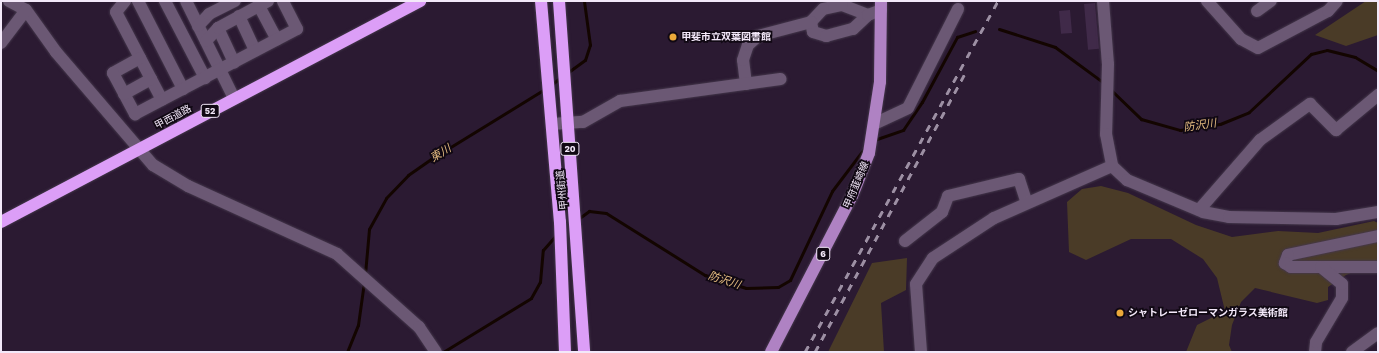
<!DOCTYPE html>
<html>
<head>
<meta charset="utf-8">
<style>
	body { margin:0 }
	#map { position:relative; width:1379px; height:353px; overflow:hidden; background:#2b1a32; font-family:"Work Sans","Noto Sans JP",sans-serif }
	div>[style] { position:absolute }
	.green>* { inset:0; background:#4a3b27 }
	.stream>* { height:3px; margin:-1.5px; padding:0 1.5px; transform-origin:1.5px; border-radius:1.5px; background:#130500 }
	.building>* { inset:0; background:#402a49; transform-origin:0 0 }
	.roads { filter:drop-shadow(0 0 1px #44374b) drop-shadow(0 0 1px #44374b) }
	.minor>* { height:12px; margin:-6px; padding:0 6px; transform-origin:6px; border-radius:6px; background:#6b5874 }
	.major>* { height:12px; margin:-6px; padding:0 6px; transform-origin:6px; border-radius:6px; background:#af82c3 }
	.highway>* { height:12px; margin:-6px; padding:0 6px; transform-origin:6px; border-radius:6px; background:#dc9ef7 }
	.rail>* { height:3px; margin-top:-1.5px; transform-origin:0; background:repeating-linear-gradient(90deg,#9d90a4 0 7px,transparent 0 14px) }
	.dots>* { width:11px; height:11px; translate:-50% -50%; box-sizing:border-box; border:2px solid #100813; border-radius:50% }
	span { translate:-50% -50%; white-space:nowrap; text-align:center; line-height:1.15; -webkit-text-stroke:3.5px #100813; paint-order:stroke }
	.shield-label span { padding:1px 3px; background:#100813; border:1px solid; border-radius:3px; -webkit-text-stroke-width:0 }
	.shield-label { font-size:9px; color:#f3e8f9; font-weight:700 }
	.poi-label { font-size:10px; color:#f3e8f9; font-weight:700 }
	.left { translate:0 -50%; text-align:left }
	.street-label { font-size:10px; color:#f3e8f9 }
	.water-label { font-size:11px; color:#e5bc81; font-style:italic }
	.frame { position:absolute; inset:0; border:2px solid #f3e8f9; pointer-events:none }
</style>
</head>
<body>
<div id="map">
	<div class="green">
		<div style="clip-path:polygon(1366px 1px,1378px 1px,1378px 35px,1346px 46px,1315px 35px)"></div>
		<div style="clip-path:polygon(1101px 186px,1128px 193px,1196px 225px,1232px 237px,1278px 231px,1318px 233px,1374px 221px,1378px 223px,1378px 262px,1346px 275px,1328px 287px,1328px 300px,1317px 303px,1255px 288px,1241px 302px,1232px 325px,1229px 345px,1232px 352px,1186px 352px,1197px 325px,1225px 311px,1217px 278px,1203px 259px,1171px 239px,1131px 239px,1086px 260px,1069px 252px,1067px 202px,1082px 189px)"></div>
		<div style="clip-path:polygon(907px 258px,906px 290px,881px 303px,884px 352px,828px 352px,872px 263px)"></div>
	</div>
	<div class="stream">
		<div style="left:999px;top:29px;width:59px;rotate:17.8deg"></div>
		<div style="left:1055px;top:47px;width:61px;rotate:36.3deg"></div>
		<div style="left:567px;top:73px;width:22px;rotate:-36deg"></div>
		<div style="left:585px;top:60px;width:16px;rotate:-72deg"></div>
		<div style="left:590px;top:45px;width:44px;rotate:-97.8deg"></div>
		<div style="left:551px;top:85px;width:13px;rotate:-39deg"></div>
		<div style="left:1111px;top:90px;width:42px;rotate:44deg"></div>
		<div style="left:1141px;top:119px;width:41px;rotate:15.8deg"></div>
		<div style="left:1180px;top:130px;width:40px;rotate:-8.5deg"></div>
		<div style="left:1220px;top:124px;width:31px;rotate:-22deg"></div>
		<div style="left:1249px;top:112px;width:85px;rotate:-43.1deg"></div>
		<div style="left:1311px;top:54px;width:16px;rotate:-14deg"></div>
		<div style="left:1327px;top:50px;width:29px;rotate:14deg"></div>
		<div style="left:1355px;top:57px;width:27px;rotate:31deg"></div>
		<div style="left:874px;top:140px;width:31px;rotate:-19deg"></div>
		<div style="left:903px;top:130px;width:34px;rotate:-56deg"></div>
		<div style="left:922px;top:102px;width:74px;rotate:-61.7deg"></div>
		<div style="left:957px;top:37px;width:19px;rotate:-18deg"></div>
		<div style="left:578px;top:219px;width:14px;rotate:-36deg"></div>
		<div style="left:589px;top:211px;width:17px;rotate:7deg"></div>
		<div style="left:606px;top:213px;width:117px;rotate:32.1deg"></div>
		<div style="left:705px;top:275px;width:43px;rotate:17.6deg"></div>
		<div style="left:746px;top:288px;width:32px;rotate:-2deg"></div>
		<div style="left:778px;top:287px;width:14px;rotate:-30deg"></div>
		<div style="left:790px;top:280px;width:98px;rotate:-64.7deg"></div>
		<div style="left:832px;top:191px;width:56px;rotate:-52.9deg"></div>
		<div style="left:365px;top:274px;width:45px;rotate:-84.9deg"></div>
		<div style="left:369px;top:229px;width:35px;rotate:-61deg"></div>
		<div style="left:386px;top:198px;width:32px;rotate:-46deg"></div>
		<div style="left:408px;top:175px;width:28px;rotate:-35deg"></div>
		<div style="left:431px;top:159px;width:134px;rotate:-31.6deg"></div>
		<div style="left:347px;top:352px;width:29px;rotate:-68deg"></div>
		<div style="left:358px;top:325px;width:43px;rotate:-82.1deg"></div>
		<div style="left:443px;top:352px;width:103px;rotate:-31.5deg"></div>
		<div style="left:531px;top:298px;width:18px;rotate:-61deg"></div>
		<div style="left:540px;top:282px;width:32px;rotate:-85deg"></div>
		<div style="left:543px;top:250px;width:21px;rotate:-49deg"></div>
	</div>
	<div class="building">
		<div style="left:1095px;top:3px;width:46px;height:11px;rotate:85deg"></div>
		<div style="left:1070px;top:10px;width:23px;height:11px;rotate:85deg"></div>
	</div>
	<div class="roads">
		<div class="minor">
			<div style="left:9px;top:1px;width:19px;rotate:28deg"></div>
			<div style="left:26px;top:10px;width:52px;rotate:54.5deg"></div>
			<div style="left:56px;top:52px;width:149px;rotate:49.4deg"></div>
			<div style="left:153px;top:165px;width:41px;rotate:31deg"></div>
			<div style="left:188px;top:186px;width:164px;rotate:24.5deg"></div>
			<div style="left:337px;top:254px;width:110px;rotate:41.7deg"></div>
			<div style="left:419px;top:327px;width:30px;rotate:56deg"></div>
			<div style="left:125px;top:1px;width:14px;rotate:129deg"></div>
			<div style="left:116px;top:12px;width:99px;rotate:62.4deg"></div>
			<div style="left:138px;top:1px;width:99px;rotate:62.9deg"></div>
			<div style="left:165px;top:1px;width:87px;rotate:62.5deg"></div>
			<div style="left:186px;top:1px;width:108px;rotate:63.7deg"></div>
			<div style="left:1103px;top:1px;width:63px;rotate:85.5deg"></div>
			<div style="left:1108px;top:64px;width:70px;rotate:91.6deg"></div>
			<div style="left:1106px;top:134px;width:33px;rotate:79deg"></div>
			<div style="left:1112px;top:166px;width:21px;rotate:43deg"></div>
			<div style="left:1127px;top:180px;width:82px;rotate:22.8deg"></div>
			<div style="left:1203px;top:212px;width:26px;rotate:11deg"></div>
			<div style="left:1229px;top:217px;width:107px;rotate:1.1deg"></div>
			<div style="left:1336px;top:219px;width:43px;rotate:-9.5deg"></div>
			<div style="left:1207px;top:1px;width:51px;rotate:48.2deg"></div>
			<div style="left:1241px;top:39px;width:19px;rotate:28deg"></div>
			<div style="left:1258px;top:48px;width:79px;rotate:-27.9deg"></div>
			<div style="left:1328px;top:11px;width:13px;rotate:-48deg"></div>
			<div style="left:259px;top:6px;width:38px;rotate:62deg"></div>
			<div style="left:1257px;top:11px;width:17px;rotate:-36deg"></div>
			<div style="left:868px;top:15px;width:28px;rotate:-159deg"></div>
			<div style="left:842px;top:5px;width:19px;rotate:168deg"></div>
			<div style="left:823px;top:9px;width:18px;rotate:133deg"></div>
			<div style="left:811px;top:22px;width:10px;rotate:79deg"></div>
			<div style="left:813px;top:32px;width:14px;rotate:17deg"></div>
			<div style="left:826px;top:36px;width:28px;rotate:-15deg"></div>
			<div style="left:853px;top:29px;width:21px;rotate:-43deg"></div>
			<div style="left:868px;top:15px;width:14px;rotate:-21deg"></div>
			<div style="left:239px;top:16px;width:38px;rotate:65deg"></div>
			<div style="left:198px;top:26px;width:16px;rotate:-47deg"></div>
			<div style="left:209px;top:14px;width:29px;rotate:-27deg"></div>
			<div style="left:218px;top:28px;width:38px;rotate:65deg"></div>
			<div style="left:206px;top:41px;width:18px;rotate:-47deg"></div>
			<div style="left:218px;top:28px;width:57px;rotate:-28.4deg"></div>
			<div style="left:1px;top:43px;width:41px;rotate:-52.9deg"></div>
			<div style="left:140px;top:58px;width:31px;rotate:151deg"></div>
			<div style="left:113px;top:73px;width:47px;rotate:61.8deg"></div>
			<div style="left:135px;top:114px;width:183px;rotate:-27.7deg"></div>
			<div style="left:297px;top:29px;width:31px;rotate:-117deg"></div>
			<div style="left:746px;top:84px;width:24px;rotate:-97deg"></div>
			<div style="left:743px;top:60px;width:16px;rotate:-72deg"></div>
			<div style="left:748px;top:45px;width:13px;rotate:-42deg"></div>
			<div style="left:758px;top:36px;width:55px;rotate:-14.8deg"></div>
			<div style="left:124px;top:94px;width:31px;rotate:-29deg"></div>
			<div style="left:876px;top:123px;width:35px;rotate:-25deg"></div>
			<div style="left:908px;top:108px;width:111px;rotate:-63.2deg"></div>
			<div style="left:552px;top:124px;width:31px;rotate:-4deg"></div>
			<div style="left:583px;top:122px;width:43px;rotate:-29.6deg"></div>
			<div style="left:620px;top:101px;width:162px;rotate:-7.8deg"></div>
			<div style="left:1199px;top:210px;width:93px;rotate:-48.9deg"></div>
			<div style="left:1260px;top:140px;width:62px;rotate:-35.8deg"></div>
			<div style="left:1310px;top:104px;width:37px;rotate:45deg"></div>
			<div style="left:1336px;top:130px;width:55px;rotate:-39.8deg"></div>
			<div style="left:1378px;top:236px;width:92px;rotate:168.1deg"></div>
			<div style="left:1288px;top:255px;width:9px;rotate:111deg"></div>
			<div style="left:1285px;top:263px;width:7px;rotate:34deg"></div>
			<div style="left:1291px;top:267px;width:87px"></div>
			<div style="left:905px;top:241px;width:47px;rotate:-38.1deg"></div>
			<div style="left:942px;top:212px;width:17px;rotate:-69deg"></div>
			<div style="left:948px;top:196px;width:73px;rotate:-13.5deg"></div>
			<div style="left:1019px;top:179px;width:25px;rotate:72deg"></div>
			<div style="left:921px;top:352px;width:68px;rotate:-94.2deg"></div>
			<div style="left:916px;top:284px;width:31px;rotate:-57deg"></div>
			<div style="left:933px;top:258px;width:73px;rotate:-33.3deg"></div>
			<div style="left:994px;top:218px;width:129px;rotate:-23.8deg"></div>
			<div style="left:1315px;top:352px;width:10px;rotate:-84deg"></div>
			<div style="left:1316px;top:342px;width:51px;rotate:-59.4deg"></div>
			<div style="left:1342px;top:298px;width:14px;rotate:-90deg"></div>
			<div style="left:1342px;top:284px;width:27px;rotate:-141deg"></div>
			<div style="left:1352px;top:352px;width:32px;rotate:-36deg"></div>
		</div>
		<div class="major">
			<div style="left:771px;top:352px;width:176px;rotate:-62.6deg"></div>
			<div style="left:852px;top:196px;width:46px;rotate:-68.4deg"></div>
			<div style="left:869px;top:153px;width:72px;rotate:-81.2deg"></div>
			<div style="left:880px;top:82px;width:81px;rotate:-89.3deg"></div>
		</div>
		<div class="highway">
			<div style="left:541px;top:1px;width:222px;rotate:85.1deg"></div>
			<div style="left:560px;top:222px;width:130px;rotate:87.8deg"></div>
			<div style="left:559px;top:1px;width:352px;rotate:85.9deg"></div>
			<div style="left:1px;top:222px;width:474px;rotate:-27.8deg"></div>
		</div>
	</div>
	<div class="rail">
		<div style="left:805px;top:352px;width:401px;rotate:-61.2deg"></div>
		<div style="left:815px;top:352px;width:315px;rotate:-61.7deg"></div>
	</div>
	<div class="dots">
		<div style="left:673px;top:37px;background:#eca93a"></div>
		<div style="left:1120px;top:313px;background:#eca93a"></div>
	</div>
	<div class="shield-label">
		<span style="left:210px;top:111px">52</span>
		<span style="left:570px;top:149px">20</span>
		<span style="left:823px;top:254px">6</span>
	</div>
	<div class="poi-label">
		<span class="left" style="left:681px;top:37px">甲斐市立双葉図書館</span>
		<span class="left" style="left:1128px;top:313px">シャトレーゼローマンガラス美術館</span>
	</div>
	<div class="street-label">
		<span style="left:173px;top:117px;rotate:-28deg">甲西道路</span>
		<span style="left:856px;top:185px;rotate:-67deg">甲府韮崎線</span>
		<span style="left:562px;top:190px;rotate:-96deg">甲州街道</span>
	</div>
	<div class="water-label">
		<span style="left:1200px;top:126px;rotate:-8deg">防沢川</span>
		<span style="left:441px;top:154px;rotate:-32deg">東川</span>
		<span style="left:724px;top:281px;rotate:18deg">防沢川</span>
	</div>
	<div class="frame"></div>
</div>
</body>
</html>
